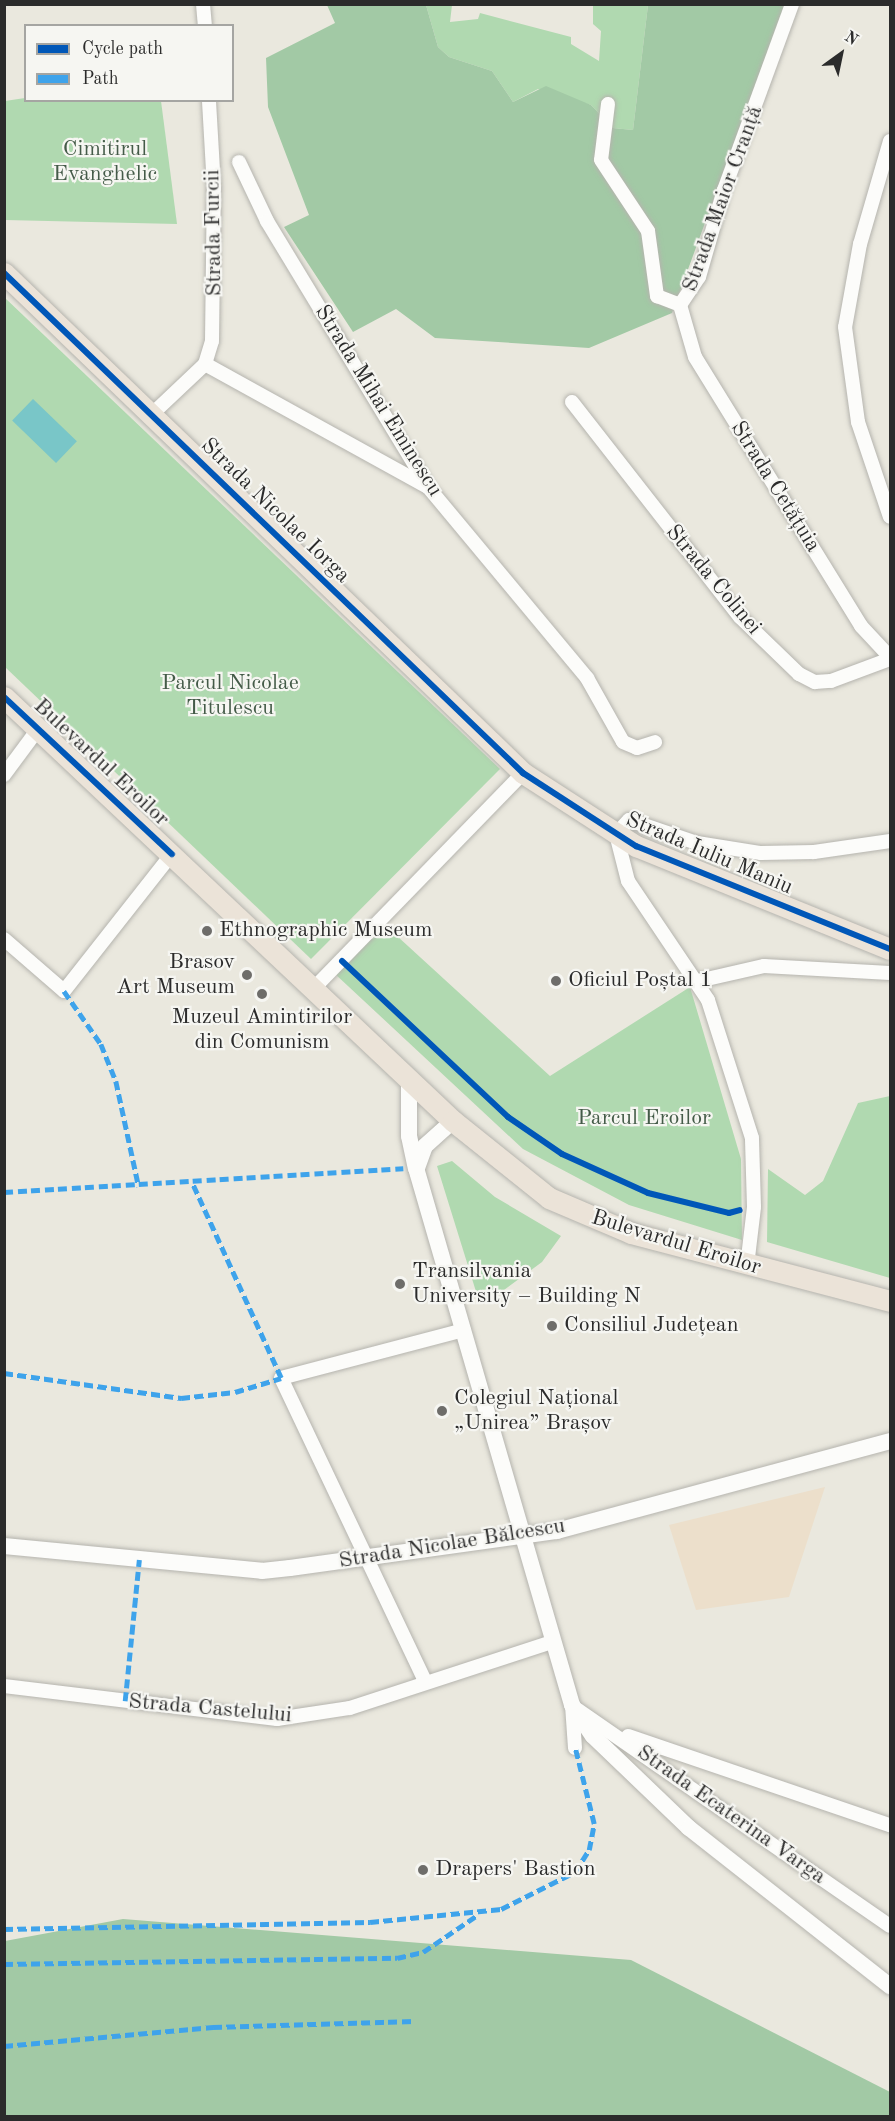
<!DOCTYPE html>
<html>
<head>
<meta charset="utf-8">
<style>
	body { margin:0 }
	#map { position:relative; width:895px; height:2121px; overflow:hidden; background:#eae8de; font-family:"Old Standard TT",serif }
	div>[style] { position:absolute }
	.built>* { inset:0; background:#ecdfcb }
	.green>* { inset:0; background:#b0d9b0 }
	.forest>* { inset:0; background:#a2c9a5 }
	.water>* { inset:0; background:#79c6c8; transform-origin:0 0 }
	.roads { filter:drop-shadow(0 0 2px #b5b4ae) drop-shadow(0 0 2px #b5b4ae) }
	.minor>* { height:14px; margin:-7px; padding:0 7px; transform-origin:7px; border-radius:7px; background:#fcfcfa }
	.tertiary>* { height:16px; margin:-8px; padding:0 8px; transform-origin:8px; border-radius:8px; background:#fcfcfa }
	.primary>* { height:21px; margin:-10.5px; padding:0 10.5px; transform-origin:10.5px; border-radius:10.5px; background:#ebe3d8 }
	.quiet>* { height:4.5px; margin-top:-2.25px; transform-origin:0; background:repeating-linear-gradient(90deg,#3ea3eb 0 9px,transparent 0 13.5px) }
	.cycleway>* { height:6px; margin:-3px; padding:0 3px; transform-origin:3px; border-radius:3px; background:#0057b8 }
	.dots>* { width:16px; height:16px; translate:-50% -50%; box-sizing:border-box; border:3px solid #f6f6f2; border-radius:50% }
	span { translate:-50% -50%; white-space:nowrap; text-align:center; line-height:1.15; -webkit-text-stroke:4.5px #f6f6f2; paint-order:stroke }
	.park-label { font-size:22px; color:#445b48 }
	.street-label { font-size:22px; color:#2b2b2b }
	.poi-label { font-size:22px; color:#2b2b2b }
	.left { translate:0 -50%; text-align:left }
	.right { translate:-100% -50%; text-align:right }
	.frame { position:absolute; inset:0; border:6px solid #2b2b2b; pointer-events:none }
	.legend { position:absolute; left:24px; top:24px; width:210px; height:78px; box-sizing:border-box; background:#f6f6f2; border:2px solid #a5a5a2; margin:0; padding:8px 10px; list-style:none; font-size:18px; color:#2b2b2b }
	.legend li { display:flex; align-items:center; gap:12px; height:30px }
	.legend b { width:30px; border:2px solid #a5a5a2 }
	.north { position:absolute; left:811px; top:24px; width:60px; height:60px; -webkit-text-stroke:4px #f6f6f2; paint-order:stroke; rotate:33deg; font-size:16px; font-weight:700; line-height:24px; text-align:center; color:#2b2b2b }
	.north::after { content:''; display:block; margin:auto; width:21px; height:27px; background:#2b2b2b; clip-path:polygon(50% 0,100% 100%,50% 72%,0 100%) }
</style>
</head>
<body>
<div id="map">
	<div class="built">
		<div style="clip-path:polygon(825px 1487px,789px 1597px,696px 1610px,669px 1525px)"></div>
	</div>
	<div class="green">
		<div style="clip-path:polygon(426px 5px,452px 5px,450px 22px,478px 19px,480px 13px,571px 37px,571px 44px,599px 61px,601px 31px,593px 24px,593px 5px,648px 5px,633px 130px,613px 128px,591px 105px,538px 89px,513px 102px,492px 71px,449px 57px,438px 47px)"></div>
		<div style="clip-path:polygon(25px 98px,161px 101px,177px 224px,5px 220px,5px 101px)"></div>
		<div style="clip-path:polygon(4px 297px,500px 769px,311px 959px,5px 667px)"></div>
		<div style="clip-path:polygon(385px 925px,550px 1076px,690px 987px,741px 1159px,742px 1240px,629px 1205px,523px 1149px,334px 973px)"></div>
		<div style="clip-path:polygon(890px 1096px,890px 1278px,767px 1242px,768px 1169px,805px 1195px,823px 1181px,858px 1103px)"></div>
		<div style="clip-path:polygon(452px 1161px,495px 1197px,561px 1236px,542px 1262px,500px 1293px,478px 1298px,437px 1166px)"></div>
	</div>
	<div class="forest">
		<div style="clip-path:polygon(327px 5px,426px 5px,438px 47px,449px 57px,492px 71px,513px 102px,546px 86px,591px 105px,613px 128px,633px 130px,648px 5px,785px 5px,672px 313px,589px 348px,435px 338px,396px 309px,353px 332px,284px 227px,309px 215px,268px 107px,266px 58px,335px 23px)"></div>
		<div style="clip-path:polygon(123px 1919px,631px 1960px,890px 2092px,890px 2116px,5px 2116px,5px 1941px)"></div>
	</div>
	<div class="water">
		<div style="left:33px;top:399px;width:61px;height:30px;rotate:44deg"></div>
	</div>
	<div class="roads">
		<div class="minor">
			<div style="left:203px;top:4px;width:22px;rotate:85deg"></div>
			<div style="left:608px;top:104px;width:56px;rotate:97.1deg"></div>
			<div style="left:601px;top:160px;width:85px;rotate:56.5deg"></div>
			<div style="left:648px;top:231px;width:66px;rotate:82.1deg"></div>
			<div style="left:657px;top:296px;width:25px;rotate:21deg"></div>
			<div style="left:680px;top:305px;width:34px;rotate:-56deg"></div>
			<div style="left:699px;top:277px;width:91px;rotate:-74deg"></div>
			<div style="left:724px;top:190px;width:198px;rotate:-69.9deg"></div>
			<div style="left:890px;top:141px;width:107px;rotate:106.2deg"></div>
			<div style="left:860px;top:244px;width:84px;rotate:100.2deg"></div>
			<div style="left:845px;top:327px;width:96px;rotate:82.2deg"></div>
			<div style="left:858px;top:422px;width:100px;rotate:71.4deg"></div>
			<div style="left:239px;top:162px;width:65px;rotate:64.6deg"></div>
			<div style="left:267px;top:221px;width:311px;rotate:58.8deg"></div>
			<div style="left:428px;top:487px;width:249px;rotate:50.2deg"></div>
			<div style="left:587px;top:678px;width:73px;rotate:60.6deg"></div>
			<div style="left:623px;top:742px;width:15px;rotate:23deg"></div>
			<div style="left:637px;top:748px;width:19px;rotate:-18deg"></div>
			<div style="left:680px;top:305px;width:54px;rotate:73.9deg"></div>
			<div style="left:695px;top:357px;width:316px;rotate:58.3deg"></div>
			<div style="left:861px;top:626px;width:42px;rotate:46.9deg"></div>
			<div style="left:205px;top:364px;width:252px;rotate:28.9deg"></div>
			<div style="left:572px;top:402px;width:273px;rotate:52deg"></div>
			<div style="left:740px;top:617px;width:82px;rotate:44deg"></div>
			<div style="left:799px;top:674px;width:18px;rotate:27deg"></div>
			<div style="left:815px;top:682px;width:16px;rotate:-4deg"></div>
			<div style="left:831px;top:681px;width:63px;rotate:-20.4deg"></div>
			<div style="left:149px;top:417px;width:77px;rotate:-43.4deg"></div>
			<div style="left:205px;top:364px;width:24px;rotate:-73deg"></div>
			<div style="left:212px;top:341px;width:153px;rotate:-89.3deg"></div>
			<div style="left:214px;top:188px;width:88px;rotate:-93.3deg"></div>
			<div style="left:4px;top:775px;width:57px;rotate:-53.5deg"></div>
			<div style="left:4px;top:939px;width:79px;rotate:40.9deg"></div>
			<div style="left:64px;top:991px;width:174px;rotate:-51.8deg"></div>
			<div style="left:698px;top:981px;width:68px;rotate:-12.8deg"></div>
			<div style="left:764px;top:966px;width:126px;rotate:3.2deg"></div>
			<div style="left:314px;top:988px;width:300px;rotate:-45.8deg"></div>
			<div style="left:747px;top:1266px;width:59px;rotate:-83.2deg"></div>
			<div style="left:754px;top:1207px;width:69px;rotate:-91.7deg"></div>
			<div style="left:752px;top:1138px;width:145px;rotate:-107.7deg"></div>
			<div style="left:708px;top:1000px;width:143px;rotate:-123.9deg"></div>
			<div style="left:628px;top:881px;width:49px;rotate:-104.3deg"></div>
			<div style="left:616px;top:834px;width:19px;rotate:-47deg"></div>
			<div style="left:629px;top:820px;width:72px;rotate:18.7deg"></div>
			<div style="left:697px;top:843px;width:65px;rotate:8.9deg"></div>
			<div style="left:761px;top:853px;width:53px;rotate:-1.1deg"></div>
			<div style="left:814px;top:852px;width:77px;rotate:-8.2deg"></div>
			<div style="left:425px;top:1681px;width:335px;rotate:-115.4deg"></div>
			<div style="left:281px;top:1378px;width:189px;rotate:-14.7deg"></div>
			<div style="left:4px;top:1686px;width:275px;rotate:6.9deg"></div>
			<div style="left:277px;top:1719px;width:74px;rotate:-8.6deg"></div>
			<div style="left:350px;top:1708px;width:209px;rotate:-18.1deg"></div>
			<div style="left:572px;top:1705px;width:43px;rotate:86deg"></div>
			<div style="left:578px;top:1710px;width:379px;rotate:34.7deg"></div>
			<div style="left:628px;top:1736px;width:277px;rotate:18.8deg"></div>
		</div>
		<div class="tertiary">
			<div style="left:409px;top:1080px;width:56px;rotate:90deg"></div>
			<div style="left:409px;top:1136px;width:33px;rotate:78deg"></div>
			<div style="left:416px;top:1168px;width:559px;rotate:73.8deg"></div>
			<div style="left:572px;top:1705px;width:37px;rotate:56deg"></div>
			<div style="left:593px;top:1736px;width:133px;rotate:43.8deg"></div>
			<div style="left:689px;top:1828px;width:256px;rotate:38.2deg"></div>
			<div style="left:417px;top:1168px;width:23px;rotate:-70deg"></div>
			<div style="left:425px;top:1146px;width:38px;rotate:-42deg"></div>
			<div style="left:4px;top:1546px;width:259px;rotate:5.5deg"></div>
			<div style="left:262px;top:1571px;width:28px;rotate:-6deg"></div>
			<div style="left:290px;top:1568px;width:270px;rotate:-7.9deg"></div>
			<div style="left:557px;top:1531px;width:345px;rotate:-15.1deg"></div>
		</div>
		<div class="primary">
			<div style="left:4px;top:273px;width:721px;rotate:43.93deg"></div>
			<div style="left:523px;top:773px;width:135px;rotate:32.9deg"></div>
			<div style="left:636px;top:846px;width:274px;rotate:22.1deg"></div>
			<div style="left:4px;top:697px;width:618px;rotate:43.36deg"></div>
			<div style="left:453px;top:1121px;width:123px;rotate:38.7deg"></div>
			<div style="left:549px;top:1198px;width:89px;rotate:23.1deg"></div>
			<div style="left:631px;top:1233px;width:268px;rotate:14.7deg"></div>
		</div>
	</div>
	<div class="quiet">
		<div style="left:64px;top:991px;width:65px;rotate:55.1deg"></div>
		<div style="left:101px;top:1044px;width:40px;rotate:68deg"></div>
		<div style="left:116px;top:1081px;width:108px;rotate:77.8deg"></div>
		<div style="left:4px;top:1192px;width:400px;rotate:-3.4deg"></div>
		<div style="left:4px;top:1373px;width:179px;rotate:8deg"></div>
		<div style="left:181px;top:1398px;width:54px;rotate:-6.3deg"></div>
		<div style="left:235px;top:1392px;width:48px;rotate:-16.9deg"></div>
		<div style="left:281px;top:1378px;width:214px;rotate:-114.5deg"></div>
		<div style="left:125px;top:1701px;width:142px;rotate:-84.3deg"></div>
		<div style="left:4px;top:1929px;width:366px;rotate:-1.1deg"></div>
		<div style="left:370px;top:1922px;width:132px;rotate:-5.7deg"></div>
		<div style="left:501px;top:1909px;width:83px;rotate:-26.6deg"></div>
		<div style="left:575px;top:1872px;width:26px;rotate:-58deg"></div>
		<div style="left:589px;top:1850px;width:26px;rotate:-79deg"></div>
		<div style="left:594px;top:1824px;width:78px;rotate:-104deg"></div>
		<div style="left:4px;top:1964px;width:393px;rotate:-0.9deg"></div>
		<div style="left:397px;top:1958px;width:27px;rotate:-13deg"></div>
		<div style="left:423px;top:1952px;width:64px;rotate:-34.2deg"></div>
		<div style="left:4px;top:2046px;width:210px;rotate:-5.2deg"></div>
		<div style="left:213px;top:2027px;width:202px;rotate:-1.7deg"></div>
	</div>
	<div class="cycleway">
		<div style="left:4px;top:273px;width:721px;rotate:43.93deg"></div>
		<div style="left:523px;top:773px;width:135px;rotate:32.9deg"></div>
		<div style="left:636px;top:846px;width:274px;rotate:22.1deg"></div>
		<div style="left:4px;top:697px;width:230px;rotate:43.1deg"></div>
		<div style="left:342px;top:961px;width:228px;rotate:43.2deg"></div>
		<div style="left:508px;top:1117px;width:65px;rotate:34.4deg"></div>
		<div style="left:562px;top:1154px;width:94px;rotate:24.4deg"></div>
		<div style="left:648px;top:1193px;width:83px;rotate:13.9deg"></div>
		<div style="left:729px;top:1213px;width:11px;rotate:-15deg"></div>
	</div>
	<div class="dots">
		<div style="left:207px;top:931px;background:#6e6d6a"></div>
		<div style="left:247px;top:975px;background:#6e6d6a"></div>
		<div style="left:556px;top:981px;background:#6e6d6a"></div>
		<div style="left:262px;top:994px;background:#6e6d6a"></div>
		<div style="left:400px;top:1284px;background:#6e6d6a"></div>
		<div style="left:552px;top:1326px;background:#6e6d6a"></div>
		<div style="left:442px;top:1411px;background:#6e6d6a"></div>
		<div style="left:423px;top:1870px;background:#6e6d6a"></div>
	</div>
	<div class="park-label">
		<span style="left:105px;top:162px">Cimitirul<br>Evanghelic</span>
		<span style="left:230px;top:696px">Parcul Nicolae<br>Titulescu</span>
		<span style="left:644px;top:1119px">Parcul Eroilor</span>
	</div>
	<div class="street-label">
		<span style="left:723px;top:199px;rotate:-70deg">Strada Maior Cranță</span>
		<span style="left:214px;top:233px;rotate:-91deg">Strada Furcii</span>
		<span style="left:378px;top:401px;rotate:58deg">Strada Mihai Eminescu</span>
		<span style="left:775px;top:487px;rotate:58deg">Strada Cetățuia</span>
		<span style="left:275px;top:511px;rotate:44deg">Strada Nicolae Iorga</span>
		<span style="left:713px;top:580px;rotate:50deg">Strada Colinei</span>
		<span style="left:101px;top:763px;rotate:43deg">Bulevardul Eroilor</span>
		<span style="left:709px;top:854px;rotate:23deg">Strada Iuliu Maniu</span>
		<span style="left:676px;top:1243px;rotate:17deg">Bulevardul Eroilor</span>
		<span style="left:452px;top:1544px;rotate:-9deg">Strada Nicolae Bălcescu</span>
		<span style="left:210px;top:1709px;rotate:5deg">Strada Castelului</span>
		<span style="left:731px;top:1815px;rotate:35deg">Strada Ecaterina Varga</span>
	</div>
	<div class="poi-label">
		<span class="left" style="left:219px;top:931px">Ethnographic Museum</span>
		<span class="right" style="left:235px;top:975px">Brasov<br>Art Museum</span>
		<span class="left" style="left:568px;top:981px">Oficiul Poștal 1</span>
		<span style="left:262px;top:1030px">Muzeul Amintirilor<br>din Comunism</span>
		<span class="left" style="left:412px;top:1284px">Transilvania<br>University – Building N</span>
		<span class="left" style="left:564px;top:1326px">Consiliul Județean</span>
		<span class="left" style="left:454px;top:1411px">Colegiul Național<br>„Unirea” Brașov</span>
		<span class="left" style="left:435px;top:1870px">Drapers' Bastion</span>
	</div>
	<div class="frame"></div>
	<ul class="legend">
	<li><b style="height:8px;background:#0057b8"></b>Cycle path</li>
	<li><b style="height:8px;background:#3ea3eb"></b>Path</li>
	</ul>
	<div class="north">N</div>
</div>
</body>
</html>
